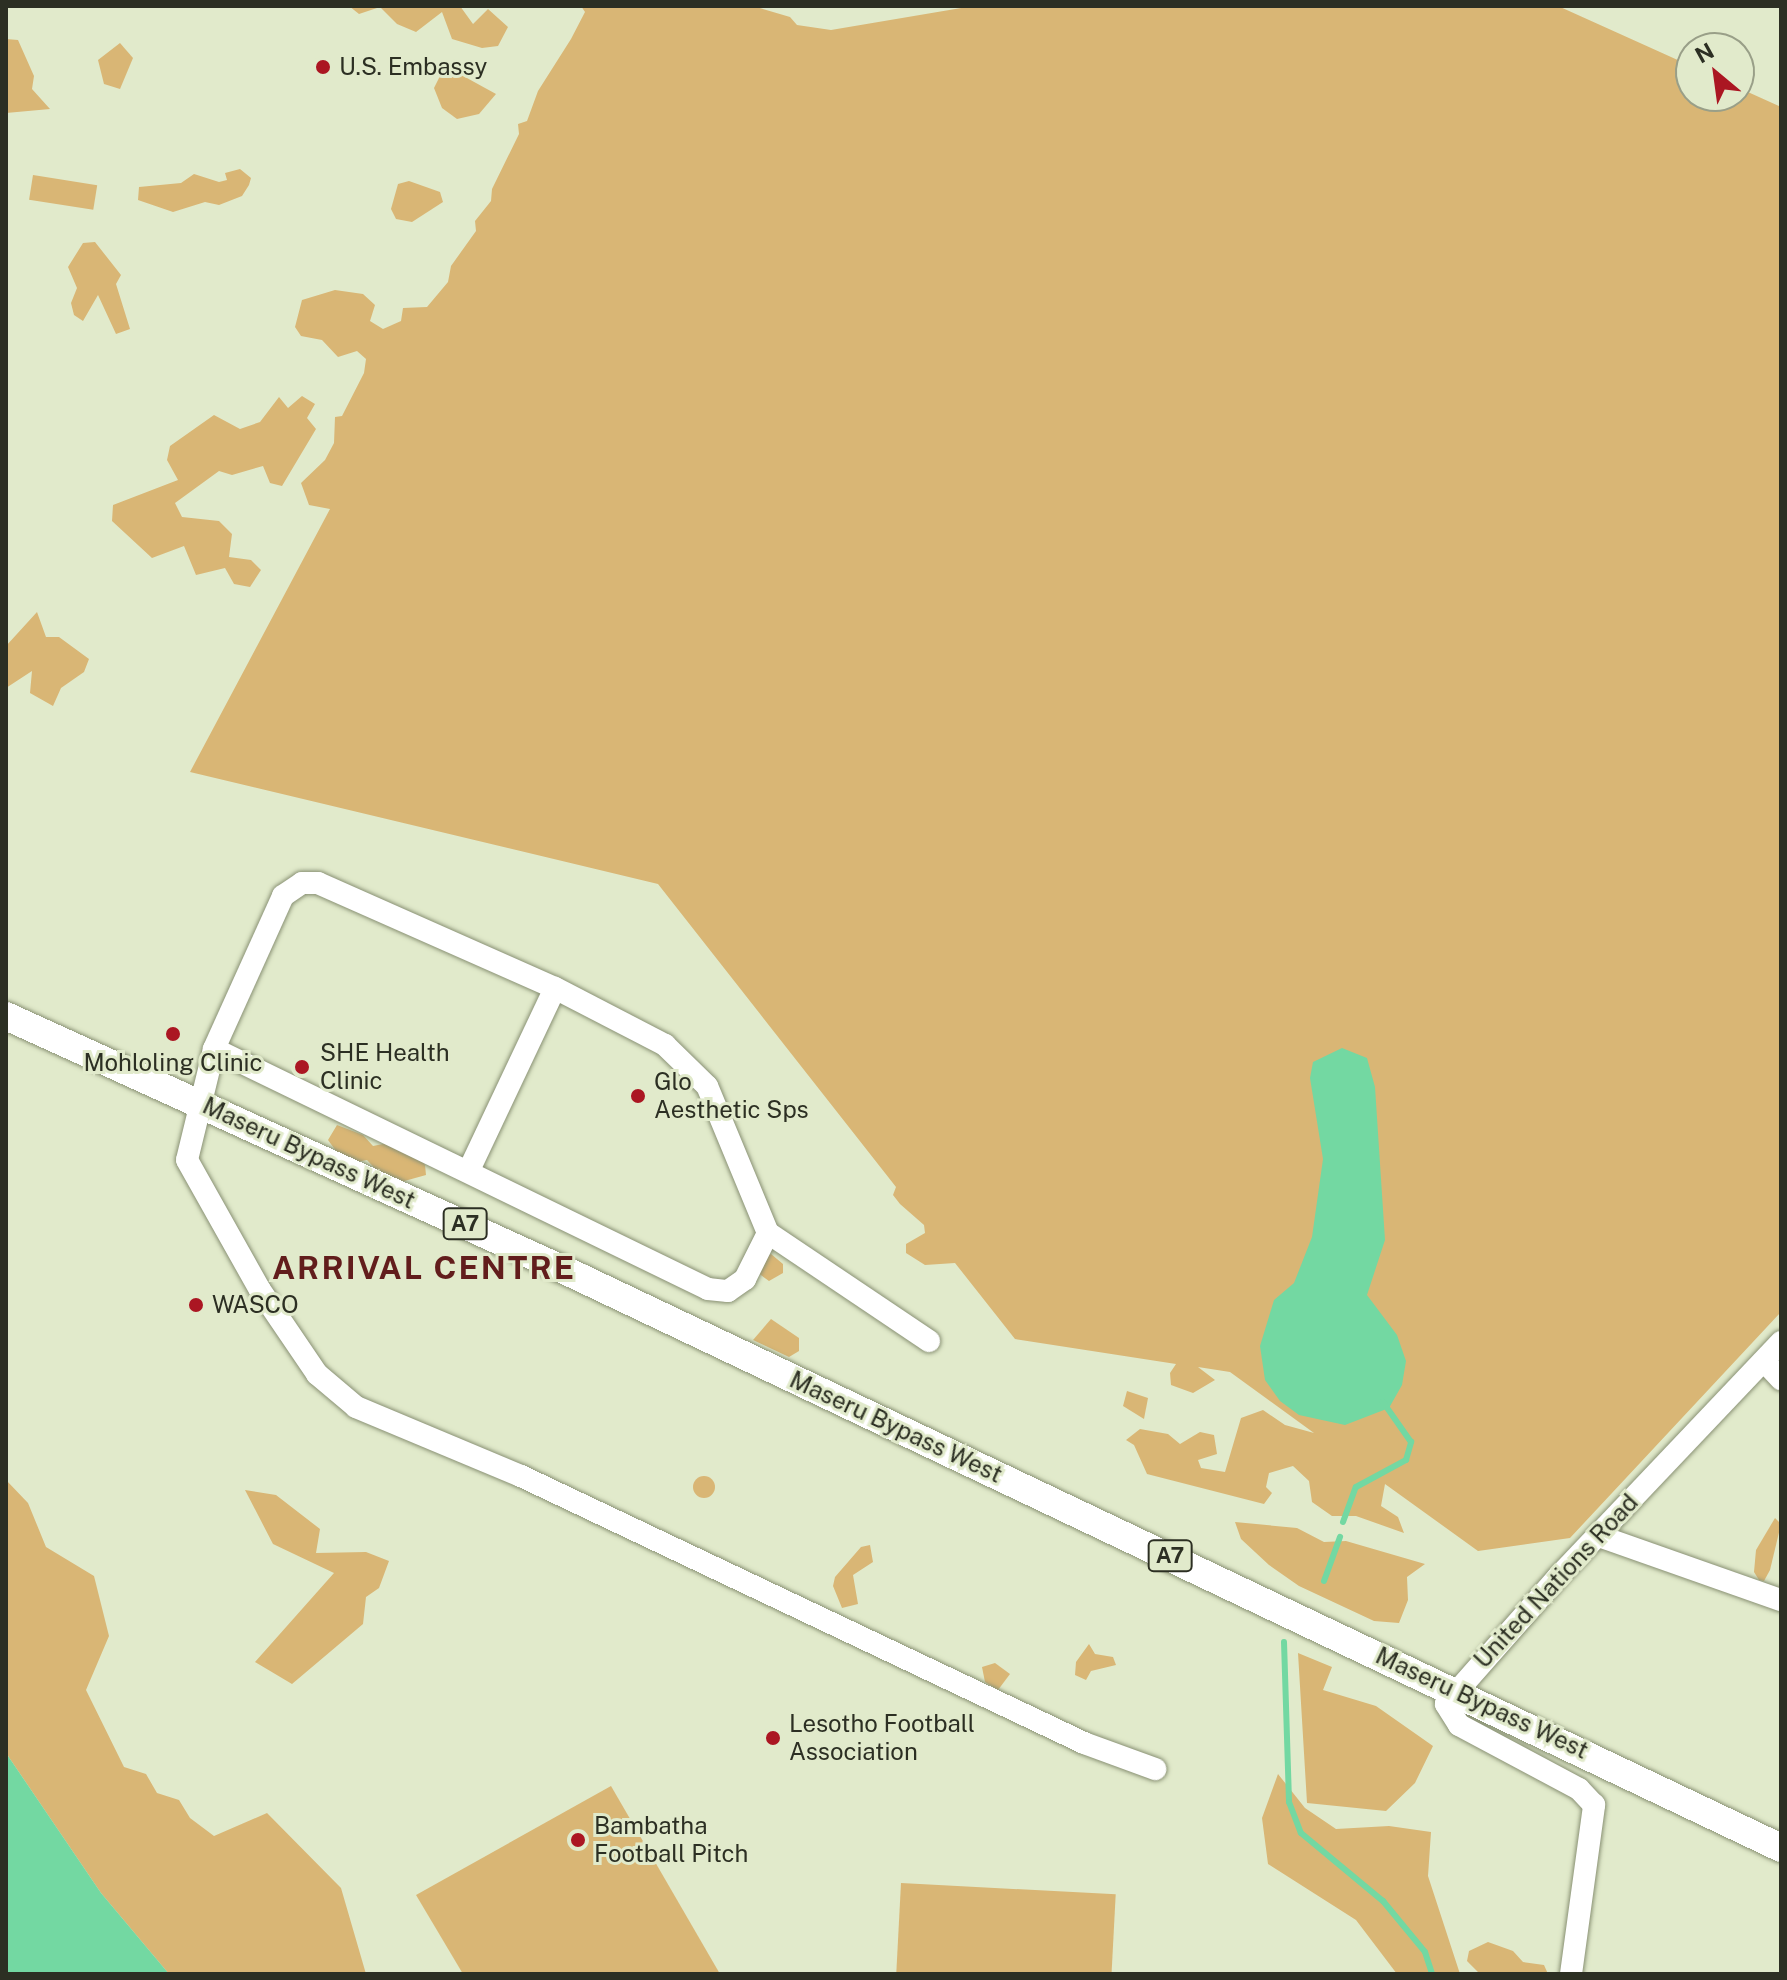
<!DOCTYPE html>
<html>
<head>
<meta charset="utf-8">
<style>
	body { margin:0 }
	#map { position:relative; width:1787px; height:1980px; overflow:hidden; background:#e1eacb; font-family:"Public Sans",sans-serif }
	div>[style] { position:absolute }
	.green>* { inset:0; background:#d9b675; transform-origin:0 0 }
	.round { border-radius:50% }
	.water>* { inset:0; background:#73d8a2 }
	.stream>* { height:6px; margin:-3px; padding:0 3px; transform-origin:3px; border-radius:3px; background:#73d8a2 }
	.roads { filter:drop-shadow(0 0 2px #899174) drop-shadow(0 0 2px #899174) }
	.minor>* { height:22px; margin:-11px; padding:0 11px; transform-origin:11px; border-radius:11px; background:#fff }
	.major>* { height:28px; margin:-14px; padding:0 14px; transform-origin:14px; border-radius:14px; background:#fff }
	.dots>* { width:22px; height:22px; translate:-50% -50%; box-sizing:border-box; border:4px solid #e1eacb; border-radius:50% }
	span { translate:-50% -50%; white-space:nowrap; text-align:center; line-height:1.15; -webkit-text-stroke:6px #e1eacb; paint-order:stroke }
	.shield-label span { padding:2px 6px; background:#e1eacb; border:2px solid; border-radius:6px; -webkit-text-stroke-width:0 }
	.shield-label { font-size:22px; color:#2c2f23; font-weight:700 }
	.poi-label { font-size:24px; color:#2c2f23 }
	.left { translate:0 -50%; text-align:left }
	.street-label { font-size:24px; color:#2c2f23 }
	.district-label { font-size:32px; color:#621d1c; font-weight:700; letter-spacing:2px }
	.frame { position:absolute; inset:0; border:8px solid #2c2f23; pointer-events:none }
	.north { position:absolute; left:1675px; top:32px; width:80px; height:80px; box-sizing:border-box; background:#e1eacb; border:2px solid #999f88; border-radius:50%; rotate:331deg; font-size:22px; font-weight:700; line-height:32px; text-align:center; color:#2c2f23 }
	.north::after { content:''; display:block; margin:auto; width:28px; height:36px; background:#ab1622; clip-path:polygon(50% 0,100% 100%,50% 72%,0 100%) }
</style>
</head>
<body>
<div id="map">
	<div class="green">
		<div style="clip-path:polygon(349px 6px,460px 6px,473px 24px,488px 9px,508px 27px,498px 46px,482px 48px,452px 39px,442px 12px,416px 32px,397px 24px,380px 7px,359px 14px)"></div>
		<div style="clip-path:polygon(581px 6px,753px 6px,790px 17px,797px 25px,831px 30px,973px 6px,1558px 6px,1691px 66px,1691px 96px,1739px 96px,1739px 88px,1781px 107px,1781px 1312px,1570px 1538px,1478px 1551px,1385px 1484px,1381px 1506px,1398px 1517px,1404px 1533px,1356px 1516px,1332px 1516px,1312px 1502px,1309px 1481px,1293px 1466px,1269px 1473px,1266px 1487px,1272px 1493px,1264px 1504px,1147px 1474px,1134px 1445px,1126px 1440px,1140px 1429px,1168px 1434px,1180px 1444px,1200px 1432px,1214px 1435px,1217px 1454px,1198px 1460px,1201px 1468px,1225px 1472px,1241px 1418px,1263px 1410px,1285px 1425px,1314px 1433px,1230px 1372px,1198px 1367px,1215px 1380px,1193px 1393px,1171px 1385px,1170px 1373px,1176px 1364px,1015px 1339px,955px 1263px,925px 1265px,906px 1253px,906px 1244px,925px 1233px,924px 1225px,900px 1204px,893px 1195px,896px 1187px,658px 884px,190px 772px,330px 509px,309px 505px,301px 483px,325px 460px,334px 443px,335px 417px,342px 416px,364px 373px,366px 359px,357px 351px,338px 357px,322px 340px,301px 336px,295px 327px,302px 300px,335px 290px,363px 294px,375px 305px,370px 321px,383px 329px,401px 321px,403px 308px,427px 307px,448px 282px,451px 266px,476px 231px,475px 221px,491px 201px,492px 189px,519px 134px,518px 124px,527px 121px,538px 91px,571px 39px,585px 12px)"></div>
		<div style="clip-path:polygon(6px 39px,18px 40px,34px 76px,32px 89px,50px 109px,6px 113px)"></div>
		<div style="clip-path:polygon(120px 43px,133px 58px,120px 89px,104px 84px,98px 60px)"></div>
		<div style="clip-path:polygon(456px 72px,496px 94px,479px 114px,457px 119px,442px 108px,434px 88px,441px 74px)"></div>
		<div style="clip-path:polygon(240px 169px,251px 178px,249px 185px,242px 196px,219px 205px,205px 202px,173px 212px,138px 200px,139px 187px,181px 183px,194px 174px,219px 182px,227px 180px,225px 173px)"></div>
		<div style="left:33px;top:175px;width:65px;height:25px;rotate:9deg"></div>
		<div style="clip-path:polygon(409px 181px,440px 192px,443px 202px,412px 222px,396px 219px,391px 209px,398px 184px)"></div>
		<div style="clip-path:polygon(95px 242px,121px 275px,116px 284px,130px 329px,116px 334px,98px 295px,83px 321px,74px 315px,71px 303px,77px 288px,68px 267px,83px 243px)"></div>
		<div style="clip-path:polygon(302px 396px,315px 404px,307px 418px,316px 429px,282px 486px,270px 483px,263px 466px,232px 475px,219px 471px,175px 503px,182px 517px,219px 521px,232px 534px,229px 557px,251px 560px,261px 570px,250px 587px,234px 584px,225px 568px,196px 575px,184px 546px,152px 558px,112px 521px,113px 505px,178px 480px,167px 460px,170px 446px,214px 415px,240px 429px,260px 422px,279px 397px,288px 408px)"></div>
		<div style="clip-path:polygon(37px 612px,46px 637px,59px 637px,89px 659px,84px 672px,61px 688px,53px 706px,30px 693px,32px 671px,6px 688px,6px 646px)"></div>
		<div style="clip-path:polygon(337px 1125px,363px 1135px,373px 1146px,398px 1141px,411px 1146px,425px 1165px,426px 1175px,390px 1185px,367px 1160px,351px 1163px,339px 1155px,328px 1140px)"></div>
		<div style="clip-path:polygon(771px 1254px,783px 1264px,783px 1273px,769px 1281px,758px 1273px,764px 1266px,763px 1257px)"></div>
		<div style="clip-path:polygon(771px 1319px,799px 1338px,799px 1351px,789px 1357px,753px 1340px)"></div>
		<div style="clip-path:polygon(1127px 1391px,1148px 1398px,1144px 1419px,1123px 1406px)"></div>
		<div class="round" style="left:693px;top:1476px;width:22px;height:22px"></div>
		<div style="clip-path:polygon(6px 1480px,28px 1503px,46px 1547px,94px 1576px,109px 1636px,86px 1690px,124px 1767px,146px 1774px,157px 1793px,179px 1800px,190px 1818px,214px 1836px,267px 1813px,341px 1888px,366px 1974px,169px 1974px,101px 1893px,6px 1753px)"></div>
		<div style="clip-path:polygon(245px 1490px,276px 1495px,320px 1529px,316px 1553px,366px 1552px,389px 1561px,379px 1588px,366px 1597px,363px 1624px,292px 1684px,255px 1662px,334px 1573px,273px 1544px)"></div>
		<div style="clip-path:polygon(1775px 1518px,1781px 1524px,1770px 1570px,1764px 1581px,1759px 1580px,1754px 1572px,1756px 1550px)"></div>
		<div style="clip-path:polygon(1235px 1522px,1297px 1528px,1324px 1542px,1346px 1541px,1425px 1564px,1407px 1577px,1408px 1600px,1399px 1623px,1374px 1621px,1299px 1586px,1269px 1565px,1241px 1539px)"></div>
		<div style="clip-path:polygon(870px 1545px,873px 1562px,853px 1575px,858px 1604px,842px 1608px,833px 1586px,835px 1577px,861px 1547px)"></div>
		<div style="clip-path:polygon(1089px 1644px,1095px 1654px,1113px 1657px,1116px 1665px,1091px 1671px,1086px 1680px,1075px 1675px,1076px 1662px)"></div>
		<div style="clip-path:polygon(1298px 1653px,1332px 1667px,1323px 1690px,1376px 1706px,1433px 1746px,1415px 1783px,1386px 1811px,1307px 1803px)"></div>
		<div style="clip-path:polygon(995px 1663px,1010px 1674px,998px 1690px,985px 1682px,982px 1667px)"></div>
		<div style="clip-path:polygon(1278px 1774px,1305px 1808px,1336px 1829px,1389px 1826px,1431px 1832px,1428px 1876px,1460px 1974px,1397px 1974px,1356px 1920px,1268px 1864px,1262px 1818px)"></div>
		<div style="clip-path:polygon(611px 1786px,720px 1974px,463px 1974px,416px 1895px)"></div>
		<div style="left:901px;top:1883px;width:215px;height:91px;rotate:3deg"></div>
		<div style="clip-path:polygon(1488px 1942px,1513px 1951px,1523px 1962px,1544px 1965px,1548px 1974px,1480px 1974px,1467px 1961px,1469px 1951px)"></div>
	</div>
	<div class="water">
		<div style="clip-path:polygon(1342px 1048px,1367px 1058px,1375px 1087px,1385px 1240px,1367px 1295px,1397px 1335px,1406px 1361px,1402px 1385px,1389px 1408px,1345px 1425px,1299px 1415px,1280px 1401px,1265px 1380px,1260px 1346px,1274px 1300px,1294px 1283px,1312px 1237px,1323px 1159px,1310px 1078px,1313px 1062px)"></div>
		<div style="clip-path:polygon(6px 1753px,101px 1893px,169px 1974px,6px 1974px)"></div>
	</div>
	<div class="stream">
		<div style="left:1343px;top:1522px;width:37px;rotate:-70deg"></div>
		<div style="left:1356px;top:1487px;width:57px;rotate:-28.4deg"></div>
		<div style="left:1406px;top:1460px;width:19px;rotate:-74deg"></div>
		<div style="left:1411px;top:1442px;width:49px;rotate:-125deg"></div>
		<div style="left:1324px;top:1581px;width:47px;rotate:-70deg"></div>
		<div style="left:1284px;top:1642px;width:160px;rotate:88.2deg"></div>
		<div style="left:1289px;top:1802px;width:33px;rotate:69deg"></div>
		<div style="left:1301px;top:1833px;width:107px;rotate:39.7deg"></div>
		<div style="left:1383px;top:1901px;width:66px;rotate:50.5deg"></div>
		<div style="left:1425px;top:1952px;width:23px;rotate:72deg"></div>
	</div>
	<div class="roads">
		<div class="minor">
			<div style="left:214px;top:1049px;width:549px;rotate:25.91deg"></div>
			<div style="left:708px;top:1289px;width:20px;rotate:6deg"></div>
			<div style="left:728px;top:1291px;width:21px;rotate:-35deg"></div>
			<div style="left:745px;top:1279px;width:51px;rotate:-63.4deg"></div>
			<div style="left:469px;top:1170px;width:201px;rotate:-64.7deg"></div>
			<div style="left:929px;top:1341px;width:194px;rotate:-146.1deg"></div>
			<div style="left:768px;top:1233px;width:159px;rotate:-112.5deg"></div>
			<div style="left:707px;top:1086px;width:59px;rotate:-135.7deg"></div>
			<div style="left:665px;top:1045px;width:124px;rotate:-152.6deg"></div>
			<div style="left:555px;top:988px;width:259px;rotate:-156.1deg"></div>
			<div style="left:318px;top:883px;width:16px;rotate:180deg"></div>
			<div style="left:302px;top:883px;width:23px;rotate:146deg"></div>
			<div style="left:283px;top:896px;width:168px;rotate:114.3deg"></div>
			<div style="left:214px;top:1049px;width:114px;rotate:103.7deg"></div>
			<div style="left:187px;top:1160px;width:149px;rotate:60.7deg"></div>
			<div style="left:260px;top:1290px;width:102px;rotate:55.8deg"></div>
			<div style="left:317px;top:1374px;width:51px;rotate:40.2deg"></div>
			<div style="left:356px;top:1407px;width:179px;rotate:22.7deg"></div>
			<div style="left:521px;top:1476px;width:623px;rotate:25.37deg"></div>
			<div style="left:1084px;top:1743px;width:76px;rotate:20.1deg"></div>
			<div style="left:1764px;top:1361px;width:25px;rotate:47deg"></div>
			<div style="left:1599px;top:1536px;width:193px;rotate:19.4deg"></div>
			<div style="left:1571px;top:1974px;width:171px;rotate:-82.2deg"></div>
			<div style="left:1594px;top:1805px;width:22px;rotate:-133deg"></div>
			<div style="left:1579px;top:1789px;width:136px;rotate:-151.9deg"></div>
			<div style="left:1459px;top:1725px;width:25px;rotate:-122deg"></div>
			<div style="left:1446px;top:1704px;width:169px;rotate:-48.6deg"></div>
			<div style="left:1558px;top:1577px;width:324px;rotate:-46.5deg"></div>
		</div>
		<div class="major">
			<div style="left:6px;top:1016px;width:627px;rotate:24.48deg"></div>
			<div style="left:577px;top:1276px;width:1333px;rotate:25.41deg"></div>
		</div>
	</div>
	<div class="dots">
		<div style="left:323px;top:67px;background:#ab1622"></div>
		<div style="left:173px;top:1034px;background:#ab1622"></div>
		<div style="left:302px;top:1067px;background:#ab1622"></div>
		<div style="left:638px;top:1096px;background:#ab1622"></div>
		<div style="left:196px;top:1305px;background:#ab1622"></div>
		<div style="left:773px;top:1738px;background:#ab1622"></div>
		<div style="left:578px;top:1840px;background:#ab1622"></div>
	</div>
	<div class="shield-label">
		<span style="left:465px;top:1224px">A7</span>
		<span style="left:1170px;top:1556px">A7</span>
	</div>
	<div class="poi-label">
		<span class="left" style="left:339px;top:67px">U.S. Embassy</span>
		<span class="left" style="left:320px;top:1067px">SHE Health<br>Clinic</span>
		<span style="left:173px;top:1063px">Mohloling Clinic</span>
		<span class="left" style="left:654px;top:1096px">Glo<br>Aesthetic Sps</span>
		<span class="left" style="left:212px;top:1305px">WASCO</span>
		<span class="left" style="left:789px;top:1738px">Lesotho Football<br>Association</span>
		<span class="left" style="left:594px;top:1840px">Bambatha<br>Football Pitch</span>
	</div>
	<div class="street-label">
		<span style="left:309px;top:1153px;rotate:25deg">Maseru Bypass West</span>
		<span style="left:896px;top:1427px;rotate:25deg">Maseru Bypass West</span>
		<span style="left:1556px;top:1581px;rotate:-47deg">United Nations Road</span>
		<span style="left:1482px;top:1703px;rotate:25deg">Maseru Bypass West</span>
	</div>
	<div class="district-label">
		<span style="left:424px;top:1268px">ARRIVAL CENTRE</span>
	</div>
	<div class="frame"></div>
	<div class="north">N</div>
</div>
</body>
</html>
